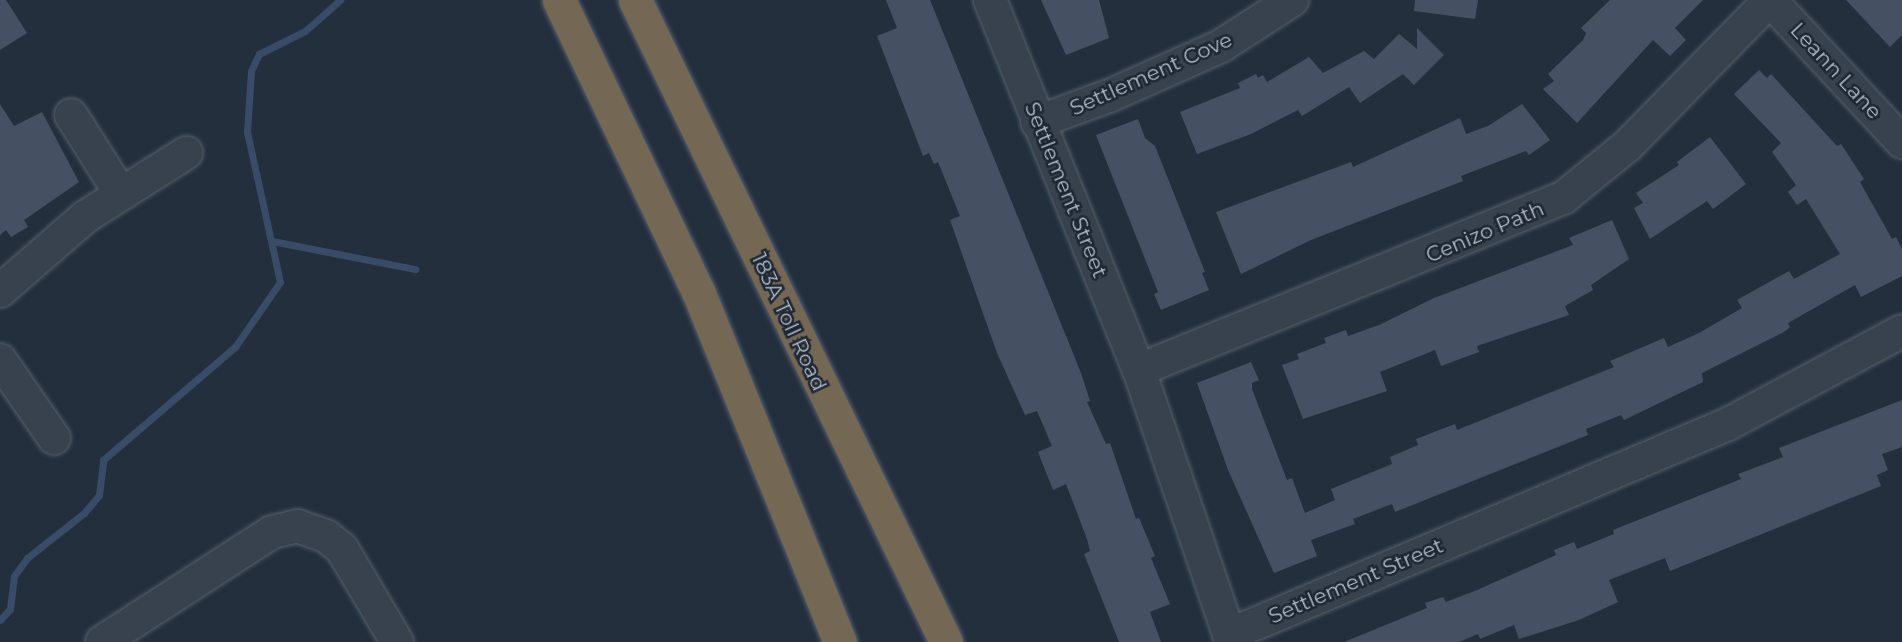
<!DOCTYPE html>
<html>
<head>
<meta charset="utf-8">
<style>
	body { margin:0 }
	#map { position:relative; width:1902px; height:642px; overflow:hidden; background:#242f3e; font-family:Montserrat,sans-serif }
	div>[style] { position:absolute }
	.stream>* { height:7px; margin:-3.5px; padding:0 3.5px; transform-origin:3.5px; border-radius:3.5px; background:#394c67 }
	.building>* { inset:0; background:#455162 }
	.roads { filter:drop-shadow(0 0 2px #565f6c) drop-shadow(0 0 2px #565f6c) }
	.minor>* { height:32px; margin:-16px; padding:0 16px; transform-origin:16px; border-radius:16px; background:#38414e }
	.highway>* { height:33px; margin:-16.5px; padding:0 16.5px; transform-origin:16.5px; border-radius:16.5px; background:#746855 }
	span { translate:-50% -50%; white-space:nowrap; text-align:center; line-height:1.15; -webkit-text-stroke:5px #1d2633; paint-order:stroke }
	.street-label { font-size:21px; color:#b4bcc9 }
</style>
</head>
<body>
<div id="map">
	<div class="stream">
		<div style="left:272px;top:241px;width:146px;rotate:11.1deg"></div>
		<div style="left:0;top:620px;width:15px;rotate:-48deg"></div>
		<div style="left:10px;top:609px;width:33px;rotate:-83deg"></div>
		<div style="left:14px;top:576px;width:22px;rotate:-54deg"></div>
		<div style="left:27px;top:558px;width:73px;rotate:-38.3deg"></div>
		<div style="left:84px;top:513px;width:23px;rotate:-50deg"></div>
		<div style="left:99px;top:495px;width:35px;rotate:-83deg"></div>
		<div style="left:103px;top:460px;width:174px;rotate:-40.6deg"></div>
		<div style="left:235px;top:347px;width:79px;rotate:-55.3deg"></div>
		<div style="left:280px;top:282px;width:154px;rotate:-102.4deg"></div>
		<div style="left:247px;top:132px;width:61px;rotate:-86.2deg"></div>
		<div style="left:251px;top:71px;width:19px;rotate:-65deg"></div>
		<div style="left:259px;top:54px;width:51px;rotate:-26.6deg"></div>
		<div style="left:305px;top:31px;width:47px;rotate:-41.5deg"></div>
	</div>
	<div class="building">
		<div style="clip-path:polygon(0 0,6px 0,27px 33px,0 50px)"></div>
		<div style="clip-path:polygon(886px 0,930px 0,1081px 373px,1090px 401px,1087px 402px,1106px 444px,1110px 443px,1136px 519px,1139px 518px,1155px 556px,1151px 558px,1170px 604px,1150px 612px,1161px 642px,1119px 642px,1084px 554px,1090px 551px,1087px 539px,1066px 484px,1053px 490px,1038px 452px,1052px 446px,1037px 411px,1025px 415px,997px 353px,950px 220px,960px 216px,938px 162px,934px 164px,929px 153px,923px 156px,877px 36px,897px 28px)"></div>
		<div style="clip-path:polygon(1041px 0,1099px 0,1109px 38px,1066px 55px)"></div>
		<div style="clip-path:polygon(1415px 0,1478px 0,1475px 19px,1414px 11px)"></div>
		<div style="clip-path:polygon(1610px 0,1703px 0,1675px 28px,1686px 40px,1670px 56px,1653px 40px,1577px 123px,1543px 89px,1554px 81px,1548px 74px,1583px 40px,1586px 33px,1581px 28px)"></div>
		<div style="clip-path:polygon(1846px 0,1902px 0,1902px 35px,1890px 47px)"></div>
		<div style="clip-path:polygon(1417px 28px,1444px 55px,1414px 85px,1403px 74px,1360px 103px,1349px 87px,1302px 116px,1298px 110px,1251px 134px,1197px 154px,1180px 112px,1240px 88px,1238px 83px,1256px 74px,1258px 78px,1263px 75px,1267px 82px,1309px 57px,1323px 73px,1364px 51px,1374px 59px,1399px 34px,1417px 49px)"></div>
		<div style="clip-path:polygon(1759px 70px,1767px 78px,1771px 74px,1837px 146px,1841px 144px,1864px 179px,1860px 182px,1892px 239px,1896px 237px,1902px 249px,1902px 276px,1861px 297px,1855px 285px,1788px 323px,1790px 327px,1784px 332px,1702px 373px,1703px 382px,1624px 420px,1621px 415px,1586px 429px,1588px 435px,1395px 512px,1392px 504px,1353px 519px,1355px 524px,1311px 540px,1317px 556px,1274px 573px,1228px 470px,1197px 383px,1251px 362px,1259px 380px,1252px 383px,1252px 389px,1287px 480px,1292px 478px,1305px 513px,1335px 500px,1331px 489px,1392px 464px,1390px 457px,1418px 445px,1416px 439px,1455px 424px,1457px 430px,1614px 367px,1610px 361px,1664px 338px,1668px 347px,1699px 333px,1742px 308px,1737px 300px,1789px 271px,1794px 279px,1840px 254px,1806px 199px,1797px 205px,1788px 192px,1796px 185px,1772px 152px,1781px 143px,1734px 94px)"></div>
		<div style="clip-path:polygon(0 104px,14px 126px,42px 112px,79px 182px,24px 220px,28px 227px,11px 237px,6px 230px,0 235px)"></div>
		<div style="clip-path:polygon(1522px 104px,1550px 140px,1529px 155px,1526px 151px,1461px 176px,1463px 181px,1311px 240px,1241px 274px,1216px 212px,1351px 162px,1353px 167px,1460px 118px,1466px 134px,1488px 126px)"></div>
		<div style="clip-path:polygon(1138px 119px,1145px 138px,1155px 146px,1205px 272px,1202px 273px,1209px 290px,1161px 310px,1154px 294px,1158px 292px,1096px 135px)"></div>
		<div style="clip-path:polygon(1710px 137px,1746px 184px,1713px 209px,1707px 201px,1650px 239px,1634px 208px,1643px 203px,1636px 193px,1679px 165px,1677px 162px)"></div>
		<div style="clip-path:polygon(1612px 220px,1629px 259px,1591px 285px,1593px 290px,1565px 306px,1569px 315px,1477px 346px,1479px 352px,1441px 366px,1435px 350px,1380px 372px,1387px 391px,1303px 419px,1282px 365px,1299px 359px,1297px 354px,1326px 343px,1324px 338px,1346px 330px,1348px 336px,1379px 325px,1434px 298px,1573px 245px,1569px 238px)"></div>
		<div style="clip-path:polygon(1902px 400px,1902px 447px,1882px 454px,1888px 470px,1877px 475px,1881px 486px,1670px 571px,1665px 558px,1609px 580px,1618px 602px,1579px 620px,1519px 639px,1514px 625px,1480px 639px,1478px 634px,1459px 642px,1344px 642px,1427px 608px,1425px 603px,1443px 597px,1446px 602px,1477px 590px,1556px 555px,1554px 550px,1574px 542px,1577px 549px,1614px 534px,1613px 530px,1741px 479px,1738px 474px,1783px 457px,1779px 448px)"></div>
	</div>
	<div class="roads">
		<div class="minor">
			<div style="left:990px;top:0;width:399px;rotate:68.1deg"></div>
			<div style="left:1139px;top:370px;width:280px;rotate:71.2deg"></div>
			<div style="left:1229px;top:635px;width:542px;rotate:-22.92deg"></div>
			<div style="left:1728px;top:424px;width:197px;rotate:-28.1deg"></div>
			<div style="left:1770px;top:0;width:194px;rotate:47.1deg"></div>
			<div style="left:71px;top:115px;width:93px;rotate:57.7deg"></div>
			<div style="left:1037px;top:122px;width:77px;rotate:-19.9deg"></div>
			<div style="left:1109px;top:96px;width:123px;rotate:-24.1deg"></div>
			<div style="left:1221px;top:46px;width:85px;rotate:-32.9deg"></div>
			<div style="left:0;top:291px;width:113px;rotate:-41deg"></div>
			<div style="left:85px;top:217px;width:120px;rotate:-32.4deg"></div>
			<div style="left:0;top:360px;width:95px;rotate:55.3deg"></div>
			<div style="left:1139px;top:370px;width:458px;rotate:-22.1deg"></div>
			<div style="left:1563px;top:198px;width:82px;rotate:-39.1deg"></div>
			<div style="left:1627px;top:146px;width:204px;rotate:-45.6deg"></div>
			<div style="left:102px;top:642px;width:202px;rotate:-32.9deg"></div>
			<div style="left:272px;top:532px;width:26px;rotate:-13deg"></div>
			<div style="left:297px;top:526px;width:31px;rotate:19deg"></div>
			<div style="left:326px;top:536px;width:21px;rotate:39deg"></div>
			<div style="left:342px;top:549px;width:108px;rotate:59.4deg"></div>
		</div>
		<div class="highway">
			<div style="left:559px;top:0;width:322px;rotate:64.5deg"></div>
			<div style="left:698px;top:291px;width:379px;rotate:68deg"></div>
			<div style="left:635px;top:0;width:713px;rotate:64.15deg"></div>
		</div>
	</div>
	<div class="street-label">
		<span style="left:1836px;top:71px;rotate:47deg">Leann Lane</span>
		<span style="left:1151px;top:74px;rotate:-24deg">Settlement Cove</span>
		<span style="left:1066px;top:190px;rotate:68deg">Settlement Street</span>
		<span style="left:1485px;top:232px;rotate:-23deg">Cenizo Path</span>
		<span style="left:789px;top:322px;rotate:65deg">183A Toll Road</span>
		<span style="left:1356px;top:581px;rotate:-23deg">Settlement Street</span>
	</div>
</div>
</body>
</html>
